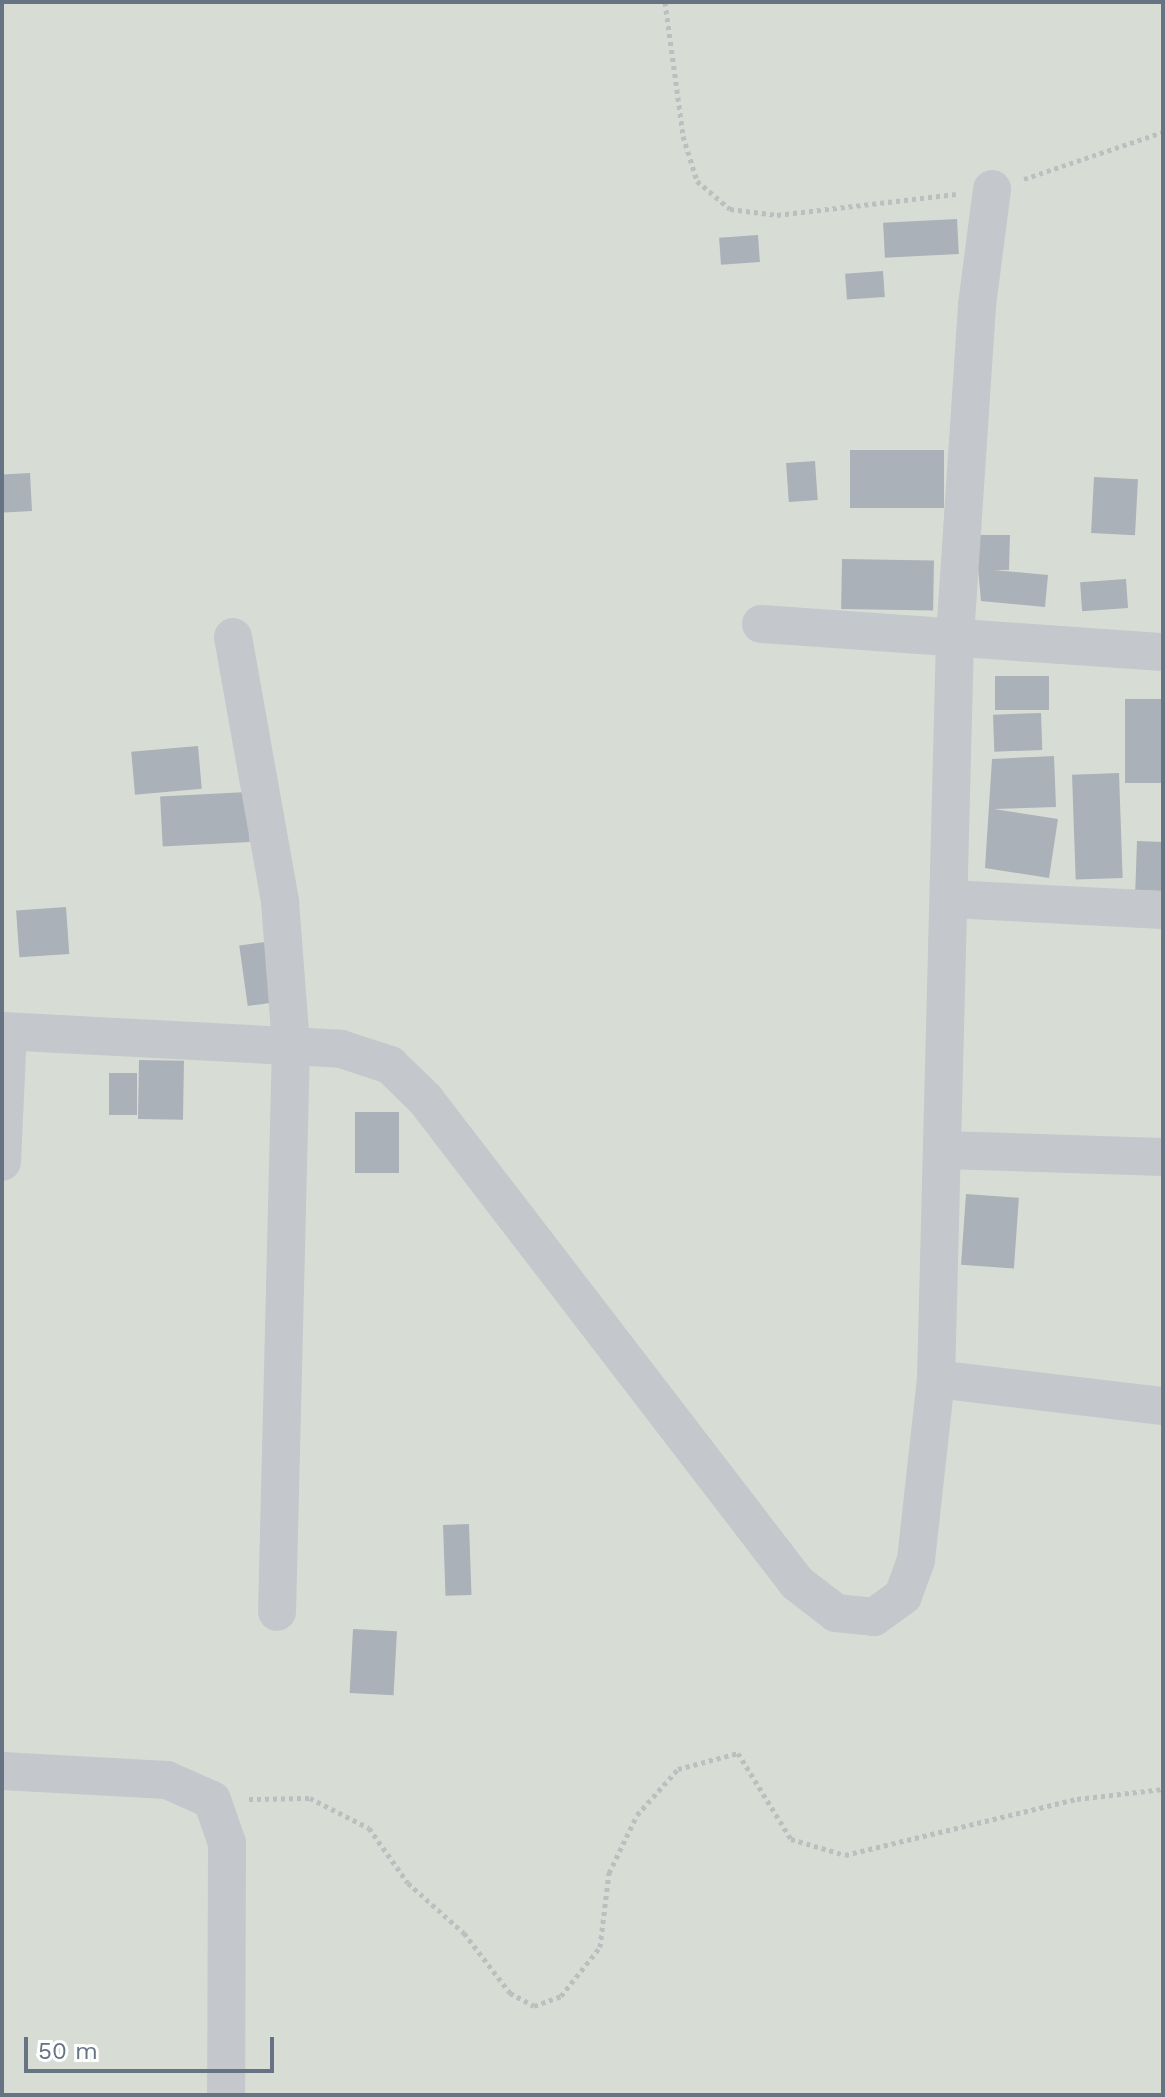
<!DOCTYPE html>
<html>
<head>
<meta charset="utf-8">
<style>
	body { margin:0 }
	#map { position:relative; width:1165px; height:2097px; overflow:hidden; background:#f6f6f3; font-family:"Work Sans",sans-serif }
	div>[style] { position:absolute }
	.green>* { inset:0; background:#d7ddd4; transform-origin:0 0 }
	.building>* { inset:0; background:#abb1b8; transform-origin:0 0 }
	.path>* { height:5px; margin-top:-2.5px; transform-origin:0; background:repeating-linear-gradient(90deg,#bcbec0 0 4px,transparent 0 8px) }
	.minor>* { height:38px; margin:-19px; padding:0 19px; transform-origin:19px; border-radius:19px; background:#c4c7cb }
	span { translate:-50% -50%; white-space:nowrap; text-align:center; line-height:1.15; -webkit-text-stroke:8px #fff; paint-order:stroke }
	.frame { position:absolute; inset:0; border:4px solid #667383; pointer-events:none }
	.scale { position:absolute; left:24px; top:2037px; width:250px; height:36px; box-sizing:border-box; border:4px solid #667383; border-top:0; padding-left:10px; font-size:24px; line-height:28px; white-space:nowrap; color:#667383; -webkit-text-stroke:6px #fff; paint-order:stroke }
</style>
</head>
<body>
<div id="map">
	<div class="green">
		<div style="left:2px;top:2px;width:1161px;height:2093px"></div>
	</div>
	<div class="building">
		<div style="left:957px;top:219px;width:35px;height:74px;rotate:87deg"></div>
		<div style="left:758px;top:235px;width:27px;height:39px;rotate:86deg"></div>
		<div style="left:883px;top:271px;width:26px;height:38px;rotate:86deg"></div>
		<div style="left:850px;top:450px;width:94px;height:58px"></div>
		<div style="left:815px;top:461px;width:39px;height:29px;rotate:86deg"></div>
		<div style="left:30px;top:473px;width:38px;height:28px;rotate:87deg"></div>
		<div style="left:1094px;top:477px;width:44px;height:56px;rotate:3deg"></div>
		<div style="clip-path:polygon(975px 535px,1010px 535px,1009px 570px,994px 570px,1048px 575px,1045px 607px,981px 601px)"></div>
		<div style="left:842px;top:559px;width:92px;height:50px;rotate:1deg"></div>
		<div style="left:1126px;top:579px;width:29px;height:46px;rotate:86deg"></div>
		<div style="left:995px;top:676px;width:54px;height:34px"></div>
		<div style="left:1163px;top:699px;width:84px;height:38px;rotate:90deg"></div>
		<div style="left:1041px;top:713px;width:37px;height:48px;rotate:88deg"></div>
		<div style="left:198px;top:746px;width:43px;height:67px;rotate:85deg"></div>
		<div style="clip-path:polygon(1054px 756px,1056px 807px,994px 809px,1058px 819px,1049px 878px,985px 868px,992px 759px)"></div>
		<div style="left:1119px;top:773px;width:105px;height:47px;rotate:88deg"></div>
		<div style="left:247px;top:792px;width:50px;height:87px;rotate:87deg"></div>
		<div style="left:1137px;top:841px;width:26px;height:49px;rotate:2deg"></div>
		<div style="left:66px;top:907px;width:47px;height:50px;rotate:86deg"></div>
		<div style="left:265px;top:942px;width:61px;height:26px;rotate:82deg"></div>
		<div style="left:139px;top:1060px;width:45px;height:59px;rotate:1deg"></div>
		<div style="left:109px;top:1073px;width:28px;height:42px"></div>
		<div style="left:355px;top:1112px;width:44px;height:61px"></div>
		<div style="left:966px;top:1194px;width:53px;height:71px;rotate:4deg"></div>
		<div style="left:469px;top:1524px;width:71px;height:26px;rotate:88deg"></div>
		<div style="left:353px;top:1629px;width:44px;height:64px;rotate:3deg"></div>
	</div>
	<div class="path">
		<div style="left:665px;top:2px;width:135px;rotate:82.3deg"></div>
		<div style="left:683px;top:136px;width:47px;rotate:72.7deg"></div>
		<div style="left:697px;top:181px;width:43px;rotate:40.3deg"></div>
		<div style="left:730px;top:209px;width:47px;rotate:7.3deg"></div>
		<div style="left:777px;top:215px;width:180px;rotate:-6.7deg"></div>
		<div style="left:1024px;top:179px;width:147px;rotate:-18.7deg"></div>
		<div style="left:249px;top:1799px;width:61px;rotate:-0.9deg"></div>
		<div style="left:310px;top:1798px;width:66px;rotate:27deg"></div>
		<div style="left:369px;top:1828px;width:67px;rotate:54.7deg"></div>
		<div style="left:408px;top:1883px;width:75px;rotate:41.8deg"></div>
		<div style="left:464px;top:1933px;width:76px;rotate:52.5deg"></div>
		<div style="left:510px;top:1993px;width:27px;rotate:28deg"></div>
		<div style="left:534px;top:2006px;width:29px;rotate:-20deg"></div>
		<div style="left:561px;top:1996px;width:63px;rotate:-51.5deg"></div>
		<div style="left:600px;top:1947px;width:75px;rotate:-83.1deg"></div>
		<div style="left:609px;top:1873px;width:64px;rotate:-64.2deg"></div>
		<div style="left:637px;top:1815px;width:62px;rotate:-48.3deg"></div>
		<div style="left:678px;top:1769px;width:62px;rotate:-14.9deg"></div>
		<div style="left:738px;top:1753px;width:101px;rotate:58.4deg"></div>
		<div style="left:791px;top:1839px;width:56px;rotate:16.5deg"></div>
		<div style="left:845px;top:1855px;width:239px;rotate:-13.6deg"></div>
		<div style="left:1077px;top:1799px;width:87px;rotate:-6.6deg"></div>
	</div>
	<div class="minor">
		<div style="left:761px;top:624px;width:403px;rotate:4deg"></div>
		<div style="left:233px;top:637px;width:269px;rotate:79.9deg"></div>
		<div style="left:280px;top:902px;width:143px;rotate:85.6deg"></div>
		<div style="left:291px;top:1045px;width:567px;rotate:91.41deg"></div>
		<div style="left:951px;top:899px;width:212px;rotate:3deg"></div>
		<div style="left:2px;top:1031px;width:339px;rotate:3deg"></div>
		<div style="left:341px;top:1049px;width:52px;rotate:18.1deg"></div>
		<div style="left:390px;top:1065px;width:49px;rotate:44.2deg"></div>
		<div style="left:425px;top:1099px;width:610px;rotate:52.45deg"></div>
		<div style="left:797px;top:1583px;width:49px;rotate:37.6deg"></div>
		<div style="left:836px;top:1613px;width:38px;rotate:6deg"></div>
		<div style="left:874px;top:1617px;width:36px;rotate:-36deg"></div>
		<div style="left:903px;top:1596px;width:38px;rotate:-70deg"></div>
		<div style="left:916px;top:1560px;width:182px;rotate:-83.7deg"></div>
		<div style="left:936px;top:1379px;width:742px;rotate:-88.53deg"></div>
		<div style="left:955px;top:637px;width:333px;rotate:-86.2deg"></div>
		<div style="left:977px;top:305px;width:117px;rotate:-82.6deg"></div>
		<div style="left:943px;top:1150px;width:220px;rotate:1.8deg"></div>
		<div style="left:2px;top:1162px;width:130px;rotate:-87.4deg"></div>
		<div style="left:936px;top:1379px;width:229px;rotate:6.8deg"></div>
		<div style="left:2px;top:1771px;width:165px;rotate:3.1deg"></div>
		<div style="left:167px;top:1780px;width:49px;rotate:24deg"></div>
		<div style="left:212px;top:1800px;width:46px;rotate:70.8deg"></div>
		<div style="left:227px;top:1843px;width:252px;rotate:90.2deg"></div>
	</div>
	<div class="frame"></div>
	<div class="scale">50 m</div>
</div>
</body>
</html>
